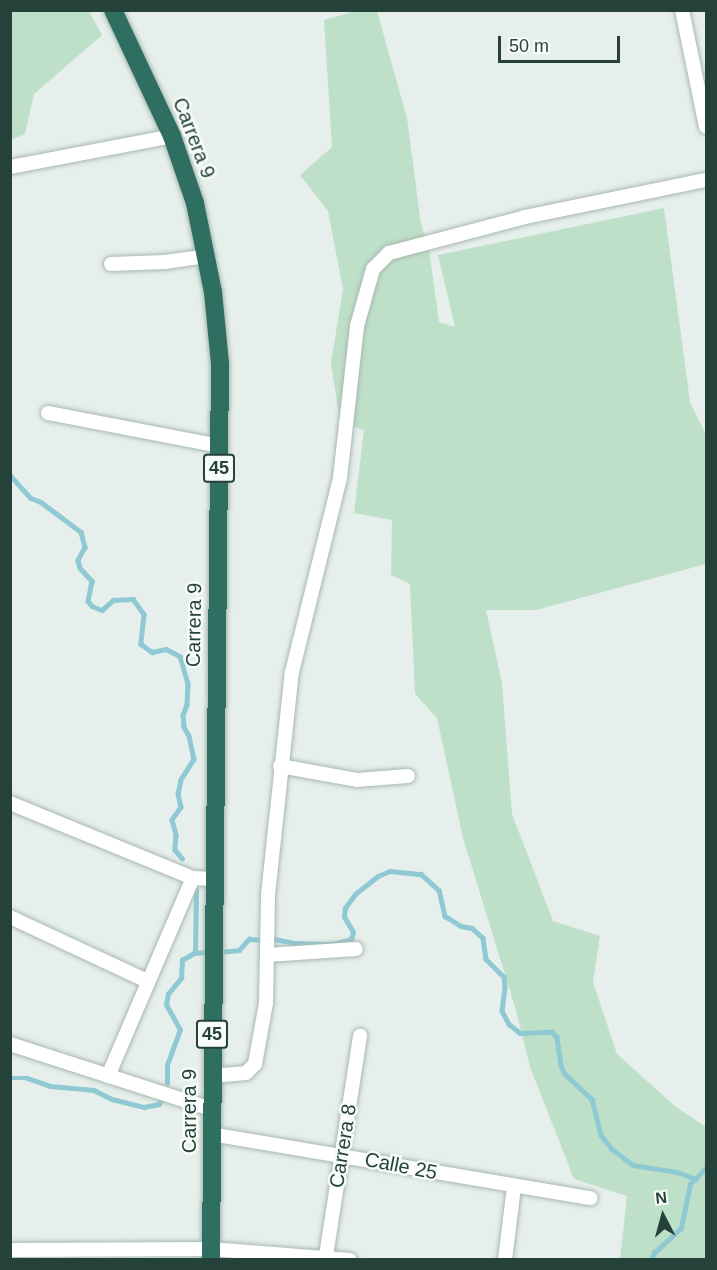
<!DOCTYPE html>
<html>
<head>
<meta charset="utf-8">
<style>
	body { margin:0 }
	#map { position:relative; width:717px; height:1270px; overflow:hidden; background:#e6efeb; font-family:Arial,sans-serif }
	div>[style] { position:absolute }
	.green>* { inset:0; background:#bfe0c8 }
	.stream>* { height:4.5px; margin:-2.25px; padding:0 2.25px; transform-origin:2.25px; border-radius:2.25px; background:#8ec9d4 }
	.roads { filter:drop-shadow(0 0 2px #a8b8b2) drop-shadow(0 0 2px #a8b8b2) }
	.street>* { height:14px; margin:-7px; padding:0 7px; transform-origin:7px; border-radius:7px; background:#fff }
	.highway>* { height:18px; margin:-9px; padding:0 9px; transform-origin:9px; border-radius:9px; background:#2f6f62 }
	span { translate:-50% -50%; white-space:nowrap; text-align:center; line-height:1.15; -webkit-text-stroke:5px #f7fbf9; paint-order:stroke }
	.shield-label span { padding:2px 4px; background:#f7fbf9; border:2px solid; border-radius:4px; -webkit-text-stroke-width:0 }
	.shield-label { font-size:18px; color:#24423a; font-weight:700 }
	.street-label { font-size:20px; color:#24423a }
	.frame { position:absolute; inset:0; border:12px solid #24423a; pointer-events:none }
	.north { position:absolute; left:633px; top:1186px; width:60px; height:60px; -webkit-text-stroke:4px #f7fbf9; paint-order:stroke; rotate:354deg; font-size:16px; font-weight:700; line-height:24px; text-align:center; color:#24423a }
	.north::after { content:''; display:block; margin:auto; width:21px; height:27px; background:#24423a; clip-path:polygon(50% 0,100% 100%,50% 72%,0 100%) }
	.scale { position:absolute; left:498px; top:36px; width:122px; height:27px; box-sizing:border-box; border:3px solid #24423a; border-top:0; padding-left:8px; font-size:18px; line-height:21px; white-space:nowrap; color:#24423a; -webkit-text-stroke:4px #f7fbf9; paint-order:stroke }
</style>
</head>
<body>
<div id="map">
	<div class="green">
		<div style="clip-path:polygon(11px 10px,89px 11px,102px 35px,34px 94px,25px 134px,11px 140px)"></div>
		<div style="clip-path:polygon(355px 11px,377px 11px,407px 118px,421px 224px,429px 249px,439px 322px,455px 327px,438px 255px,664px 208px,690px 402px,706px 435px,706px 564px,536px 610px,486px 610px,502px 683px,512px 814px,553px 921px,600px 936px,593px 982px,617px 1054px,676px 1107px,706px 1127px,706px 1259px,620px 1259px,627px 1196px,574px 1179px,530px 1067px,515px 1007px,463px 838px,437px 718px,415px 694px,410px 584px,391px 575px,392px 520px,354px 513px,364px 430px,340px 422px,331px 363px,343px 289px,328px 211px,300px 175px,332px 147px,324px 20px)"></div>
	</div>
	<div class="stream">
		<div style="left:10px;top:475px;width:31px;rotate:48deg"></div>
		<div style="left:31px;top:498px;width:11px;rotate:22deg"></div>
		<div style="left:41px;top:502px;width:50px;rotate:36.9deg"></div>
		<div style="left:81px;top:532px;width:16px;rotate:75deg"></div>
		<div style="left:85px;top:547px;width:15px;rotate:118deg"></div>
		<div style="left:78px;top:560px;width:8px;rotate:76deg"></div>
		<div style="left:80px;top:568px;width:18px;rotate:47deg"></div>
		<div style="left:92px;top:581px;width:20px;rotate:101deg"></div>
		<div style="left:88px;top:601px;width:6px;rotate:51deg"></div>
		<div style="left:92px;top:606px;width:11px;rotate:22deg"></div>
		<div style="left:102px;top:610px;width:15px;rotate:-42deg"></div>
		<div style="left:113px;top:600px;width:20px;rotate:-3deg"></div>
		<div style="left:133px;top:599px;width:19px;rotate:54deg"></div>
		<div style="left:144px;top:614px;width:30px;rotate:96deg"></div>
		<div style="left:141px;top:644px;width:14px;rotate:36deg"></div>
		<div style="left:152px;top:652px;width:14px;rotate:-12deg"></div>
		<div style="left:166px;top:649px;width:16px;rotate:27deg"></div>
		<div style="left:180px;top:656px;width:29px;rotate:74deg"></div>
		<div style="left:188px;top:684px;width:21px;rotate:93deg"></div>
		<div style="left:187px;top:705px;width:11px;rotate:112deg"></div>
		<div style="left:183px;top:715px;width:12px;rotate:85deg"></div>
		<div style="left:184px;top:727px;width:10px;rotate:61deg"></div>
		<div style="left:189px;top:736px;width:24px;rotate:78deg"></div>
		<div style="left:194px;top:759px;width:25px;rotate:122deg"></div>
		<div style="left:181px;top:780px;width:14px;rotate:102deg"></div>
		<div style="left:178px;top:794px;width:13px;rotate:77deg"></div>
		<div style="left:181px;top:807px;width:16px;rotate:125deg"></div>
		<div style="left:172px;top:820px;width:15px;rotate:74deg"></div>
		<div style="left:176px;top:834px;width:16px;rotate:94deg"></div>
		<div style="left:175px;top:850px;width:11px;rotate:49deg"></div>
		<div style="left:274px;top:939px;width:20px;rotate:11deg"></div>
		<div style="left:294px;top:943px;width:28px;rotate:2deg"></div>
		<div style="left:322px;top:944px;width:12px"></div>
		<div style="left:334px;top:944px;width:18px;rotate:-16deg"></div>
		<div style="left:351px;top:939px;width:7px;rotate:-74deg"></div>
		<div style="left:353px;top:932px;width:17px;rotate:-121deg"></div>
		<div style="left:344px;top:917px;width:9px;rotate:-84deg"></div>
		<div style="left:345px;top:908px;width:17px;rotate:-54deg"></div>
		<div style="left:355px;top:894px;width:29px;rotate:-38deg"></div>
		<div style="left:378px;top:876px;width:13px;rotate:-23deg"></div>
		<div style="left:390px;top:871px;width:31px;rotate:6deg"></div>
		<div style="left:421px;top:874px;width:24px;rotate:42deg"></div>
		<div style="left:439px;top:890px;width:27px;rotate:77deg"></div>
		<div style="left:445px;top:916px;width:19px;rotate:32deg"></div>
		<div style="left:461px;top:926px;width:11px;rotate:10deg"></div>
		<div style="left:472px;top:928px;width:15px;rotate:42deg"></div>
		<div style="left:483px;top:938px;width:21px;rotate:82deg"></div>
		<div style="left:486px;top:959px;width:25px;rotate:45deg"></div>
		<div style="left:504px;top:977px;width:10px;rotate:84deg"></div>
		<div style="left:505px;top:987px;width:24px;rotate:97deg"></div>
		<div style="left:502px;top:1011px;width:15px;rotate:62deg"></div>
		<div style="left:509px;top:1024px;width:14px;rotate:39deg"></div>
		<div style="left:520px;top:1033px;width:32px;rotate:-2deg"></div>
		<div style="left:552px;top:1032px;width:7px;rotate:45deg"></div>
		<div style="left:557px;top:1037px;width:29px;rotate:82deg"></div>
		<div style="left:561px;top:1066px;width:9px;rotate:63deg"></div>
		<div style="left:565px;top:1074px;width:37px;rotate:43deg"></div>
		<div style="left:592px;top:1099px;width:37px;rotate:76deg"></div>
		<div style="left:601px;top:1135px;width:18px;rotate:52deg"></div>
		<div style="left:612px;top:1149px;width:26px;rotate:37deg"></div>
		<div style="left:633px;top:1165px;width:45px;rotate:9deg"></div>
		<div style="left:677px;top:1172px;width:20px;rotate:20deg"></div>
		<div style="left:218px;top:952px;width:21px;rotate:-5deg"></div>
		<div style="left:239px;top:950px;width:15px;rotate:-48deg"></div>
		<div style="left:249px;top:939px;width:15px;rotate:4deg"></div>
		<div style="left:195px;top:953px;width:63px;rotate:-89.1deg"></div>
		<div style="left:10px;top:1078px;width:17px"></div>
		<div style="left:27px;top:1078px;width:24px;rotate:19deg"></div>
		<div style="left:50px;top:1086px;width:44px;rotate:5.2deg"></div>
		<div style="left:94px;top:1090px;width:20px;rotate:27deg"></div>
		<div style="left:112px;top:1099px;width:33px;rotate:14deg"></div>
		<div style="left:144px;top:1107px;width:15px;rotate:-11deg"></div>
		<div style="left:159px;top:1104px;width:8px;rotate:-60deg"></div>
		<div style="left:167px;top:1083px;width:18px;rotate:-90deg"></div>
		<div style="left:167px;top:1065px;width:37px;rotate:-70deg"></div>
		<div style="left:180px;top:1030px;width:29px;rotate:-119deg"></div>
		<div style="left:166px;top:1005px;width:11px;rotate:-80deg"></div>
		<div style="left:168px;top:994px;width:21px;rotate:-51deg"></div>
		<div style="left:181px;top:978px;width:18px;rotate:-87deg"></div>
		<div style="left:182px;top:960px;width:14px;rotate:-30deg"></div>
		<div style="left:194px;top:953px;width:16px;rotate:-4deg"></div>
		<div style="left:651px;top:1260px;width:8px;rotate:-67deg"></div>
		<div style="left:654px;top:1253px;width:37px;rotate:-43deg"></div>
		<div style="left:681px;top:1228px;width:45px;rotate:-78.4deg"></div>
		<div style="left:690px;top:1184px;width:23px;rotate:-45deg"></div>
	</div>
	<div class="roads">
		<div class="street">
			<div style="left:682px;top:10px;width:119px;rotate:78.4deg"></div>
			<div style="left:10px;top:167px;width:165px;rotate:-10.8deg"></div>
			<div style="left:111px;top:264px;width:54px;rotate:-2.1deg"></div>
			<div style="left:165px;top:262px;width:42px;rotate:-8.1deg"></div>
			<div style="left:48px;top:413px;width:174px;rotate:10.9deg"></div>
			<div style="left:280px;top:766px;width:78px;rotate:10.3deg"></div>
			<div style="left:357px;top:780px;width:51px;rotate:-4.5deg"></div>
			<div style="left:10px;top:803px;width:198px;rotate:22.3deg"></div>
			<div style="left:193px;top:878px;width:21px;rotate:3deg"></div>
			<div style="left:10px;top:917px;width:151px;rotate:25deg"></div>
			<div style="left:267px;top:955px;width:89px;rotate:-3.9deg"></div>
			<div style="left:10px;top:1044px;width:211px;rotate:17.9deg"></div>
			<div style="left:108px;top:1076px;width:215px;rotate:-66.8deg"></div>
			<div style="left:211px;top:1076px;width:35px;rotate:-5deg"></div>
			<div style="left:246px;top:1073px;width:13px;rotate:-45deg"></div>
			<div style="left:255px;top:1064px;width:62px;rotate:-79.8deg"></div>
			<div style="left:266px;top:1003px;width:108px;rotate:-88.9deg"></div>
			<div style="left:268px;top:895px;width:224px;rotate:-83.9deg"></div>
			<div style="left:292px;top:672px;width:200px;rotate:-76.1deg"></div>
			<div style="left:340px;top:478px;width:153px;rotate:-83.6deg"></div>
			<div style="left:357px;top:326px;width:59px;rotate:-74.3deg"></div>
			<div style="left:373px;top:269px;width:23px;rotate:-45deg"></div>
			<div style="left:389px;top:253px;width:141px;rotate:-14.8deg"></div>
			<div style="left:525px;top:217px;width:185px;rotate:-11.6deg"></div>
			<div style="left:211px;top:1134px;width:385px;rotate:9.6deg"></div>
			<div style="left:10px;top:1250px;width:201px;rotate:-0.3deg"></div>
			<div style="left:211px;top:1249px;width:139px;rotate:4.5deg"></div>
			<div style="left:326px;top:1256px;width:223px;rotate:-81.2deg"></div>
			<div style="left:505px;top:1260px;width:74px;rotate:-83deg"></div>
		</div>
		<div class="highway">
			<div style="left:113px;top:10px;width:139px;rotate:64.9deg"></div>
			<div style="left:172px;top:136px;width:71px;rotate:71.1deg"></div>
			<div style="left:195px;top:203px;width:91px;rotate:78.6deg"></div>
			<div style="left:213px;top:292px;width:72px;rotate:84.4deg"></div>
			<div style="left:220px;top:364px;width:896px;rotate:90.58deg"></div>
		</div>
	</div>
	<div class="shield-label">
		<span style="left:219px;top:468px">45</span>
		<span style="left:212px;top:1034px">45</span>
	</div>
	<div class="street-label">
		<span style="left:194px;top:138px;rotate:69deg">Carrera 9</span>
		<span style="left:194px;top:625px;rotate:-89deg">Carrera 9</span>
		<span style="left:189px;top:1111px;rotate:-90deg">Carrera 9</span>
		<span style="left:343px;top:1146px;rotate:-81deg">Carrera 8</span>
		<span style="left:401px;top:1166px;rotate:11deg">Calle 25</span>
	</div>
	<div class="frame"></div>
	<div class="north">N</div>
	<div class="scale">50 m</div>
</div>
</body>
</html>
